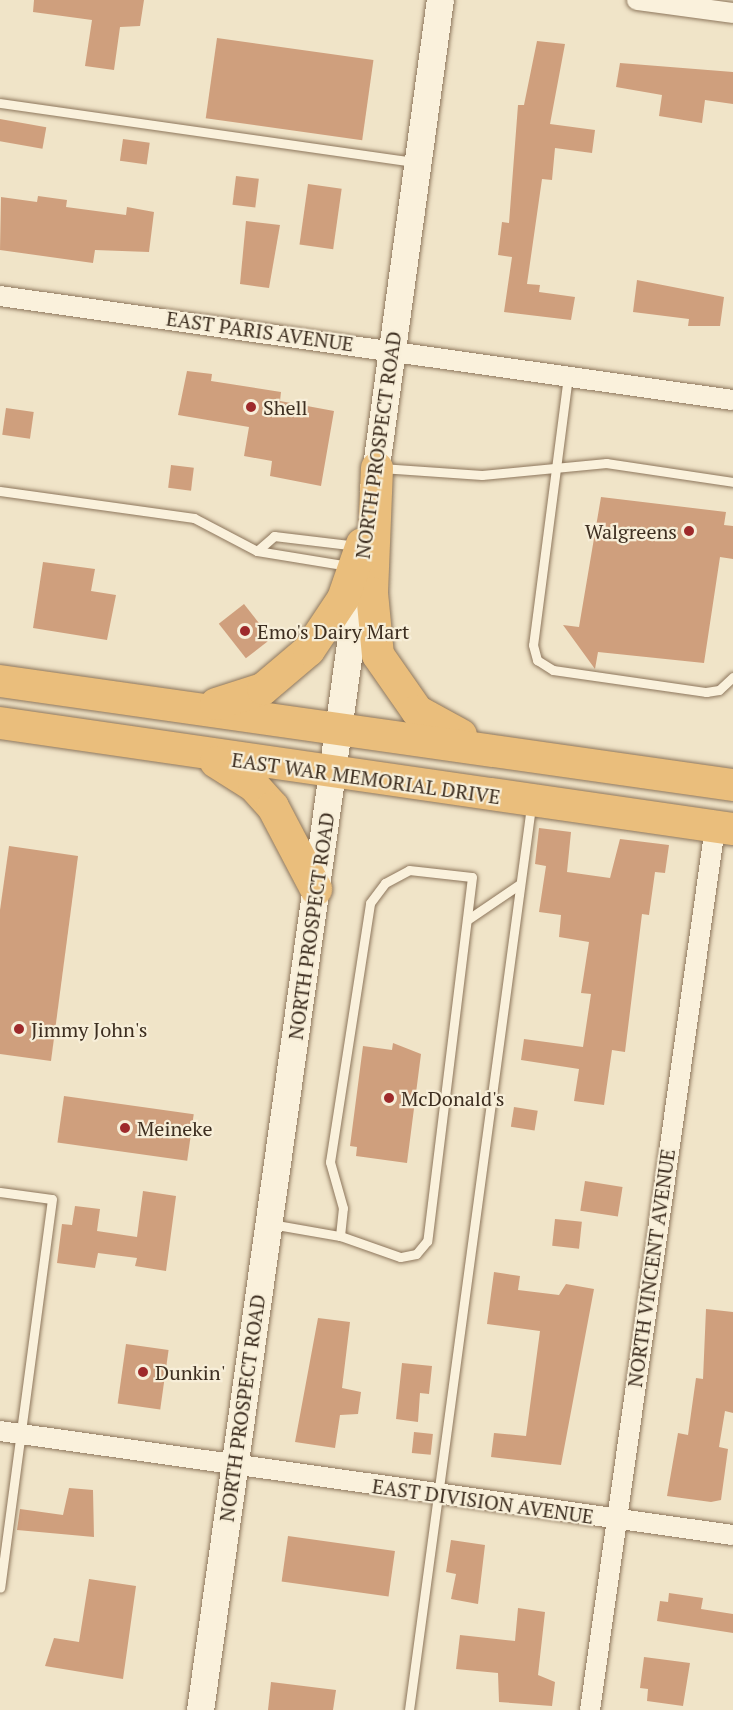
<!DOCTYPE html>
<html>
<head>
<meta charset="utf-8">
<style>
	body { margin:0 }
	#map { position:relative; width:733px; height:1710px; overflow:hidden; background:#f0e4c8; font-family:"PT Serif",serif }
	div>[style] { position:absolute }
	.building>* { inset:0; background:#cf9f7d; transform-origin:0 0 }
	.roads { filter:drop-shadow(0 0 2px #8d765c) drop-shadow(0 0 2px #8d765c) }
	.service>* { height:9px; margin:-4.5px; padding:0 4.5px; transform-origin:4.5px; border-radius:4.5px; background:#faf1dc }
	.minor>* { height:20px; margin:-10px; padding:0 10px; transform-origin:10px; border-radius:10px; background:#faf1dc }
	.secondary>* { height:27px; margin:-13.5px; padding:0 13.5px; transform-origin:13.5px; border-radius:13.5px; background:#faf1dc }
	.trunk>* { height:32px; margin:-16px; padding:0 16px; transform-origin:16px; border-radius:16px; background:#eabe7c }
	.dots>* { width:16px; height:16px; translate:-50% -50%; box-sizing:border-box; border:3px solid #f7eed8; border-radius:50% }
	span { translate:-50% -50%; white-space:nowrap; text-align:center; line-height:1.15; -webkit-text-stroke:4.5px #f7eed8; paint-order:stroke }
	.street-label { font-size:20px; color:#3d2e20 }
	.poi-label { font-size:20px; color:#3d2e20 }
	.left { translate:0 -50%; text-align:left }
	.right { translate:-100% -50%; text-align:right }
</style>
</head>
<body>
<div id="map">
	<div class="building">
		<div style="clip-path:polygon(34px 0,144px 0,140px 26px,120px 27px,114px 70px,85px 66px,92px 20px,33px 12px)"></div>
		<div style="left:217px;top:38px;width:158px;height:81px;rotate:8deg"></div>
		<div style="clip-path:polygon(537px 41px,565px 44px,550px 124px,595px 130px,592px 153px,555px 148px,552px 180px,542px 179px,527px 284px,540px 285px,539px 292px,575px 297px,571px 320px,504px 312px,512px 257px,498px 255px,502px 222px,509px 223px,518px 105px,524px 105px)"></div>
		<div style="clip-path:polygon(620px 63px,733px 72px,733px 104px,705px 100px,702px 123px,659px 116px,662px 95px,616px 87px)"></div>
		<div style="left:0;top:119px;width:47px;height:22px;rotate:10deg"></div>
		<div style="left:123px;top:139px;width:27px;height:22px;rotate:8deg"></div>
		<div style="left:236px;top:176px;width:23px;height:29px;rotate:7deg"></div>
		<div style="left:308px;top:184px;width:34px;height:61px;rotate:8deg"></div>
		<div style="clip-path:polygon(38px 196px,67px 200px,66px 207px,126px 215px,127px 207px,154px 212px,149px 252px,95px 250px,93px 263px,0 250px,1px 197px,37px 202px)"></div>
		<div style="clip-path:polygon(246px 221px,280px 225px,269px 288px,240px 284px)"></div>
		<div style="clip-path:polygon(637px 280px,724px 297px,720px 326px,688px 326px,689px 319px,633px 312px)"></div>
		<div style="clip-path:polygon(187px 371px,212px 374px,211px 381px,281px 392px,280px 401px,334px 411px,321px 486px,270px 476px,272px 461px,244px 456px,249px 427px,178px 415px)"></div>
		<div style="left:6px;top:408px;width:28px;height:27px;rotate:8deg"></div>
		<div style="left:171px;top:465px;width:23px;height:23px;rotate:7deg"></div>
		<div style="clip-path:polygon(601px 497px,726px 512px,724px 525px,733px 526px,733px 559px,720px 557px,704px 663px,598px 652px,595px 669px,563px 625px,579px 627px)"></div>
		<div style="clip-path:polygon(43px 562px,95px 569px,91px 591px,116px 595px,107px 640px,33px 628px)"></div>
		<div style="left:244px;top:604px;width:44px;height:32px;rotate:52deg"></div>
		<div style="clip-path:polygon(539px 828px,571px 832px,567px 872px,610px 878px,620px 839px,669px 845px,665px 873px,655px 872px,649px 915px,642px 914px,625px 1052px,612px 1050px,604px 1105px,574px 1101px,579px 1069px,521px 1060px,524px 1039px,583px 1047px,591px 994px,581px 993px,589px 942px,559px 937px,561px 915px,539px 912px,546px 866px,535px 864px)"></div>
		<div style="clip-path:polygon(9px 846px,78px 856px,51px 1061px,0 1054px,0 910px)"></div>
		<div style="clip-path:polygon(393px 1043px,421px 1054px,407px 1163px,356px 1156px,357px 1147px,350px 1146px,363px 1046px,392px 1050px)"></div>
		<div style="left:64px;top:1096px;width:131px;height:47px;rotate:8deg"></div>
		<div style="left:514px;top:1107px;width:24px;height:20px;rotate:9deg"></div>
		<div style="left:585px;top:1181px;width:38px;height:30px;rotate:9deg"></div>
		<div style="clip-path:polygon(143px 1191px,176px 1196px,166px 1271px,135px 1266px,137px 1258px,98px 1253px,95px 1268px,57px 1263px,62px 1224px,72px 1225px,75px 1206px,100px 1209px,97px 1231px,137px 1237px)"></div>
		<div style="left:555px;top:1219px;width:27px;height:27px;rotate:6deg"></div>
		<div style="clip-path:polygon(494px 1272px,520px 1276px,518px 1290px,559px 1295px,566px 1284px,594px 1289px,561px 1465px,491px 1457px,494px 1433px,526px 1436px,540px 1331px,487px 1324px)"></div>
		<div style="clip-path:polygon(706px 1309px,733px 1312px,733px 1413px,725px 1411px,719px 1447px,728px 1449px,721px 1500px,711px 1502px,667px 1496px,678px 1433px,688px 1435px,696px 1378px,703px 1379px)"></div>
		<div style="clip-path:polygon(318px 1318px,350px 1322px,342px 1388px,361px 1392px,358px 1414px,340px 1415px,335px 1448px,295px 1442px)"></div>
		<div style="left:126px;top:1344px;width:43px;height:60px;rotate:8deg"></div>
		<div style="clip-path:polygon(402px 1363px,432px 1366px,429px 1394px,420px 1393px,418px 1422px,396px 1419px)"></div>
		<div style="left:414px;top:1432px;width:19px;height:21px;rotate:6deg"></div>
		<div style="clip-path:polygon(69px 1488px,93px 1490px,94px 1537px,17px 1530px,20px 1509px,63px 1515px)"></div>
		<div style="left:288px;top:1536px;width:108px;height:46px;rotate:8deg"></div>
		<div style="clip-path:polygon(451px 1540px,485px 1545px,478px 1604px,451px 1599px,456px 1574px,446px 1572px)"></div>
		<div style="clip-path:polygon(89px 1579px,136px 1586px,123px 1679px,45px 1666px,54px 1638px,79px 1642px)"></div>
		<div style="clip-path:polygon(669px 1593px,703px 1598px,701px 1609px,733px 1614px,733px 1633px,657px 1621px,660px 1601px,668px 1602px)"></div>
		<div style="clip-path:polygon(518px 1608px,545px 1612px,538px 1675px,555px 1682px,552px 1706px,499px 1702px,498px 1673px,456px 1669px,460px 1635px,515px 1641px)"></div>
		<div style="clip-path:polygon(644px 1657px,690px 1663px,683px 1706px,647px 1701px,648px 1689px,640px 1688px)"></div>
		<div style="clip-path:polygon(271px 1682px,336px 1690px,333px 1710px,268px 1710px)"></div>
	</div>
	<div class="roads">
		<div class="service">
			<div style="left:0;top:103px;width:419px;rotate:8.1deg"></div>
			<div style="left:568px;top:376px;width:271px;rotate:97.4deg"></div>
			<div style="left:533px;top:645px;width:16px;rotate:75deg"></div>
			<div style="left:537px;top:660px;width:19px;rotate:32deg"></div>
			<div style="left:553px;top:670px;width:155px;rotate:8.2deg"></div>
			<div style="left:706px;top:692px;width:13px;rotate:-9deg"></div>
			<div style="left:719px;top:690px;width:19px;rotate:-43deg"></div>
			<div style="left:381px;top:468px;width:101px;rotate:4deg"></div>
			<div style="left:482px;top:475px;width:125px;rotate:-5.5deg"></div>
			<div style="left:606px;top:463px;width:128px;rotate:8.5deg"></div>
			<div style="left:0;top:491px;width:196px;rotate:7.9deg"></div>
			<div style="left:194px;top:518px;width:71px;rotate:27.6deg"></div>
			<div style="left:257px;top:551px;width:93px;rotate:9.3deg"></div>
			<div style="left:257px;top:551px;width:23px;rotate:-41deg"></div>
			<div style="left:274px;top:536px;width:84px;rotate:6.9deg"></div>
			<div style="left:409px;top:870px;width:63px;rotate:6.3deg"></div>
			<div style="left:472px;top:877px;width:367px;rotate:97deg"></div>
			<div style="left:427px;top:1241px;width:17px;rotate:130deg"></div>
			<div style="left:416px;top:1254px;width:16px;rotate:169deg"></div>
			<div style="left:400px;top:1257px;width:64px;rotate:-160.7deg"></div>
			<div style="left:340px;top:1236px;width:28px;rotate:-84deg"></div>
			<div style="left:343px;top:1208px;width:48px;rotate:-105.8deg"></div>
			<div style="left:330px;top:1162px;width:262px;rotate:-81.2deg"></div>
			<div style="left:370px;top:903px;width:25px;rotate:-53deg"></div>
			<div style="left:385px;top:883px;width:27px;rotate:-28deg"></div>
			<div style="left:467px;top:920px;width:64px;rotate:-34.2deg"></div>
			<div style="left:0;top:1192px;width:52px;rotate:7.7deg"></div>
			<div style="left:52px;top:1199px;width:392px;rotate:97.6deg"></div>
			<div style="left:271px;top:1224px;width:70px;rotate:9.9deg"></div>
			<div style="left:409px;top:1710px;width:912px;rotate:-82.31deg"></div>
		</div>
		<div class="minor">
			<div style="left:637px;top:0;width:97px;rotate:7.7deg"></div>
			<div style="left:0;top:296px;width:740px;rotate:8.08deg"></div>
			<div style="left:0;top:1431px;width:740px;rotate:8.08deg"></div>
			<div style="left:590px;top:1710px;width:892px;rotate:-81.94deg"></div>
		</div>
		<div class="secondary">
			<div style="left:373px;top:488px;width:493px;rotate:-82.2deg"></div>
			<div style="left:200px;top:1710px;width:1148px;rotate:-81.99deg"></div>
		</div>
		<div class="trunk">
			<div style="left:377px;top:468px;width:125px;rotate:92.3deg"></div>
			<div style="left:372px;top:593px;width:62px;rotate:84.5deg"></div>
			<div style="left:378px;top:655px;width:68px;rotate:55.1deg"></div>
			<div style="left:417px;top:711px;width:50px;rotate:28.6deg"></div>
			<div style="left:0;top:681px;width:740px;rotate:8.08deg"></div>
			<div style="left:216px;top:704px;width:49px;rotate:-17.7deg"></div>
			<div style="left:263px;top:689px;width:60px;rotate:-40.3deg"></div>
			<div style="left:309px;top:650px;width:61px;rotate:-56.3deg"></div>
			<div style="left:343px;top:599px;width:58px;rotate:-70.9deg"></div>
			<div style="left:0;top:723px;width:741px;rotate:8.23deg"></div>
			<div style="left:216px;top:762px;width:45px;rotate:32.3deg"></div>
			<div style="left:254px;top:786px;width:28px;rotate:48deg"></div>
			<div style="left:273px;top:807px;width:93px;rotate:62.3deg"></div>
		</div>
	</div>
	<div class="dots">
		<div style="left:251px;top:407px;background:#9e2a2b"></div>
		<div style="left:689px;top:531px;background:#9e2a2b"></div>
		<div style="left:245px;top:631px;background:#9e2a2b"></div>
		<div style="left:19px;top:1029px;background:#9e2a2b"></div>
		<div style="left:389px;top:1098px;background:#9e2a2b"></div>
		<div style="left:125px;top:1128px;background:#9e2a2b"></div>
		<div style="left:143px;top:1372px;background:#9e2a2b"></div>
	</div>
	<div class="street-label">
		<span style="left:260px;top:331px;rotate:8deg">EAST PARIS AVENUE</span>
		<span style="left:378px;top:445px;rotate:-82deg">NORTH PROSPECT ROAD</span>
		<span style="left:366px;top:778px;rotate:8deg">EAST WAR MEMORIAL DRIVE</span>
		<span style="left:311px;top:926px;rotate:-82deg">NORTH PROSPECT ROAD</span>
		<span style="left:651px;top:1268px;rotate:-82deg">NORTH VINCENT AVENUE</span>
		<span style="left:242px;top:1408px;rotate:-82deg">NORTH PROSPECT ROAD</span>
		<span style="left:483px;top:1501px;rotate:8deg">EAST DIVISION AVENUE</span>
	</div>
	<div class="poi-label">
		<span class="left" style="left:263px;top:407px">Shell</span>
		<span class="right" style="left:677px;top:531px">Walgreens</span>
		<span class="left" style="left:257px;top:631px">Emo's Dairy Mart</span>
		<span class="left" style="left:31px;top:1029px">Jimmy John's</span>
		<span class="left" style="left:401px;top:1098px">McDonald's</span>
		<span class="left" style="left:137px;top:1128px">Meineke</span>
		<span class="left" style="left:155px;top:1372px">Dunkin'</span>
	</div>
</div>
</body>
</html>
